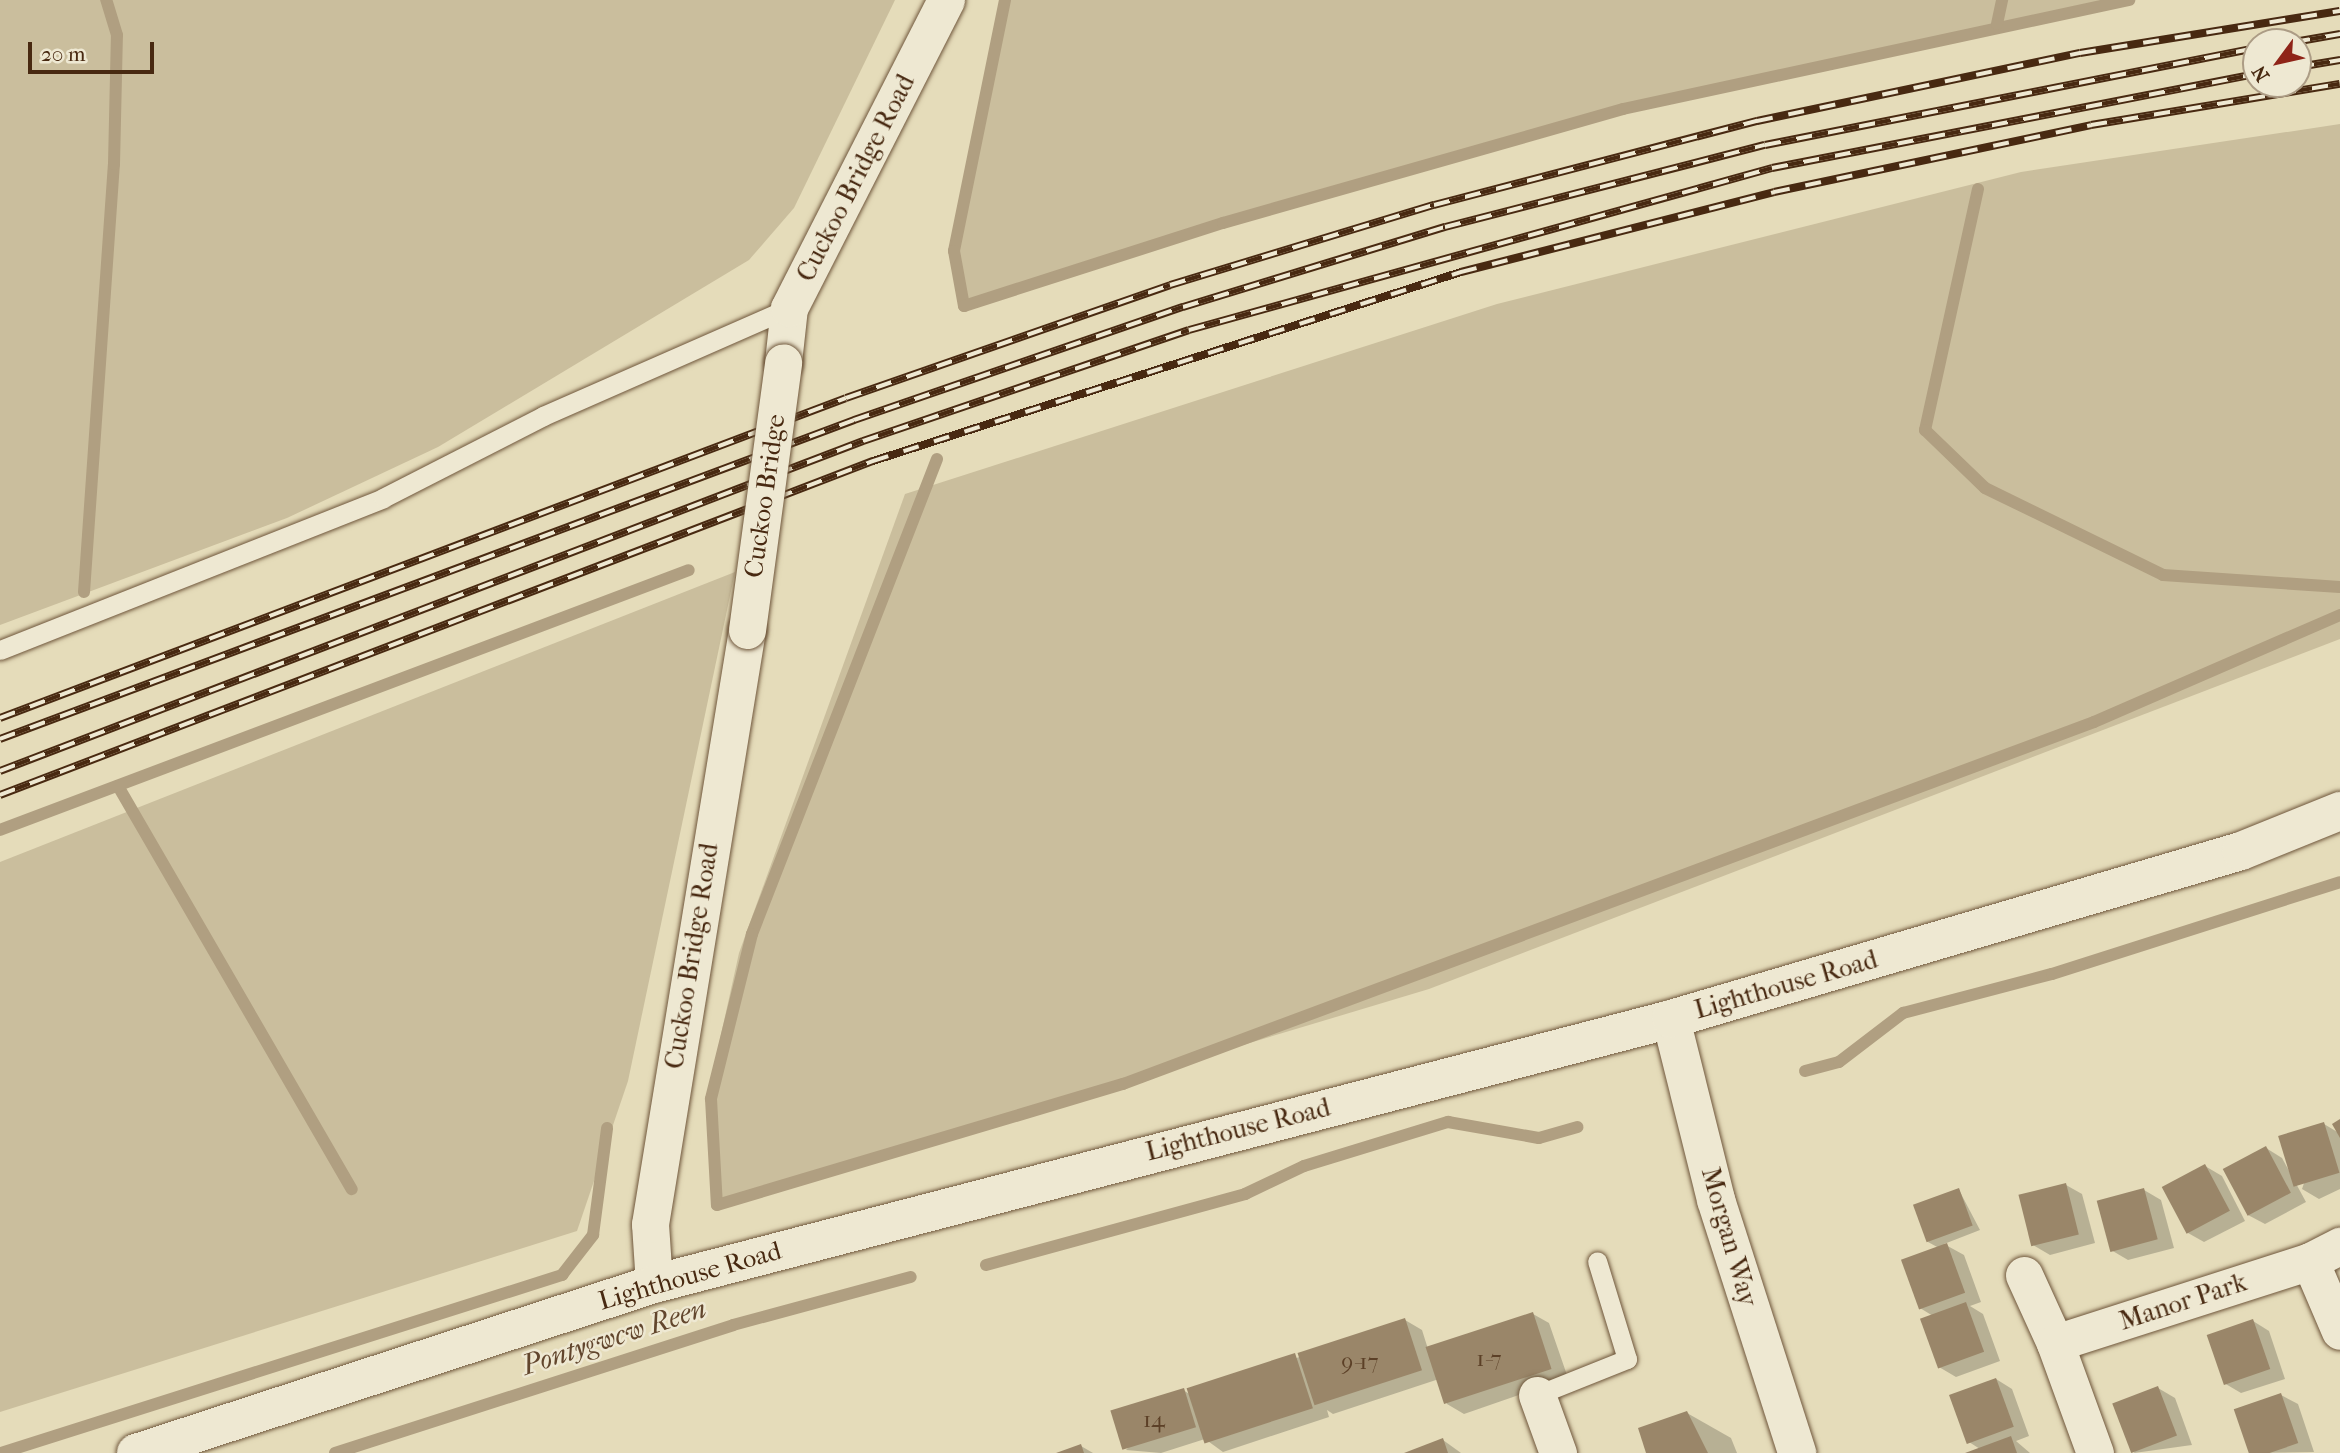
<!DOCTYPE html>
<html>
<head>
<meta charset="utf-8">
<style>
	body { margin:0 }
	#map { position:relative; width:2340px; height:1453px; overflow:hidden; background:#e5dcba; font-family:"IM FELL French Canon",serif }
	div>[style] { position:absolute }
	.green>* { inset:0; background:#cabe9d }
	.shadow>* { inset:0; background:#0003 }
	.stream>* { height:12px; margin:-6px; padding:0 6px; transform-origin:6px; border-radius:6px; background:#b09f81 }
	.building>* { inset:0; background:#9a8669; transform-origin:0 0 }
	.roads { filter:drop-shadow(0 0 2px #6f563b) drop-shadow(0 0 2px #6f563b) }
	.service>* { height:19px; margin:-9.5px; padding:0 9.5px; transform-origin:9.5px; border-radius:9.5px; background:#eee8d2 }
	.minor>* { height:37px; margin:-18.5px; padding:0 18.5px; transform-origin:18.5px; border-radius:18.5px; background:#eee8d2 }
	.tertiary>* { height:38px; margin:-19px; padding:0 19px; transform-origin:19px; border-radius:19px; background:#eee8d2 }
	.secondary>* { height:38px; margin:-19px; padding:0 19px; transform-origin:19px; border-radius:19px; background:#eee8d2 }
	.rail>* { height:8px; margin-top:-4px; transform-origin:0; background:repeating-linear-gradient(90deg,#eee8d2 0 16px,#482911 0 32px); box-sizing:border-box; border-block:2px solid #482911 }
	.bridges { filter:drop-shadow(0 0 2px #6f563b) drop-shadow(0 0 2px #6f563b) }
	.minor-bridge>* { height:37px; margin:-18.5px; padding:0 18.5px; transform-origin:18.5px; border-radius:18.5px; background:#eee8d2 }
	span { translate:-50% -50%; white-space:nowrap; text-align:center; line-height:1.15; -webkit-text-stroke:5px #eee8d2; paint-order:stroke }
	.number-label { font-size:23px; color:#5c4027 }
	.number-label span { -webkit-text-stroke-width:0 }
	.street-label { font-size:26px; color:#482911 }
	.water-label { font-size:28px; color:#62462d; font-style:italic }
	.north { position:absolute; left:2242px; top:28px; width:70px; height:70px; box-sizing:border-box; background:#eee8d2; border:2px solid #ac9c85; border-radius:50%; rotate:237deg; font-size:19px; font-weight:700; line-height:28px; text-align:center; color:#482911 }
	.north::after { content:''; display:block; margin:auto; width:24px; height:32px; background:#8f2418; clip-path:polygon(50% 0,100% 100%,50% 72%,0 100%) }
	.scale { position:absolute; left:28px; top:42px; width:126px; height:32px; box-sizing:border-box; border:4px solid #482911; border-top:0; padding-left:9px; font-size:21px; line-height:24px; white-space:nowrap; color:#482911; -webkit-text-stroke:5px #eee8d2; paint-order:stroke }
</style>
</head>
<body>
<div id="map">
	<div class="green">
		<div style="clip-path:polygon(0 0,895px 0,794px 208px,749px 260px,438px 447px,287px 518px,0 625px)"></div>
		<div style="clip-path:polygon(1005px 0,2129px 0,1623px 109px,1223px 223px,964px 306px,954px 251px)"></div>
		<div style="clip-path:polygon(2340px 124px,2340px 639px,1429px 989px,721px 1202px,711px 1080px,739px 953px,905px 494px,1497px 304px,2021px 172px)"></div>
		<div style="clip-path:polygon(735px 572px,628px 1081px,577px 1231px,0 1412px,0 862px)"></div>
	</div>
	<div class="shadow">
		<div style="clip-path:polygon(2340px 1122px,2340px 1189px,2319px 1199px,2302px 1189px,2324px 1124px,2339px 1133px)"></div>
		<div style="clip-path:polygon(2266px 1148px,2282px 1158px,2306px 1202px,2265px 1224px,2248px 1215px)"></div>
		<div style="clip-path:polygon(2205px 1166px,2222px 1176px,2245px 1221px,2204px 1242px,2188px 1233px)"></div>
		<div style="clip-path:polygon(2066px 1185px,2082px 1194px,2095px 1243px,2050px 1255px,2033px 1245px)"></div>
		<div style="clip-path:polygon(1959px 1190px,1980px 1230px,1944px 1244px,1964px 1255px,1981px 1302px,1970px 1306px,1983px 1314px,2000px 1361px,1956px 1377px,1939px 1367px,1933px 1316px,1920px 1308px,1939px 1248px,1928px 1242px)"></div>
		<div style="clip-path:polygon(2144px 1190px,2161px 1200px,2174px 1248px,2128px 1260px,2111px 1250px)"></div>
		<div style="clip-path:polygon(1533px 1314px,1549px 1323px,1568px 1378px,1464px 1414px,1447px 1404px,1439px 1379px,1333px 1414px,1327px 1410px,1329px 1417px,1223px 1452px,1205px 1439px,1161px 1453px,1126px 1450px,1183px 1390px,1191px 1395px,1405px 1320px,1422px 1330px,1428px 1349px)"></div>
		<div style="clip-path:polygon(2253px 1321px,2269px 1331px,2285px 1379px,2241px 1393px,2224px 1383px)"></div>
		<div style="clip-path:polygon(1996px 1379px,2012px 1389px,2029px 1436px,2016px 1441px,2030px 1453px,1969px 1453px,1980px 1449px,1969px 1442px)"></div>
		<div style="clip-path:polygon(2158px 1388px,2175px 1398px,2192px 1445px,2134px 1453px)"></div>
		<div style="clip-path:polygon(2281px 1395px,2298px 1404px,2314px 1452px,2251px 1453px,2237px 1410px)"></div>
		<div style="clip-path:polygon(1687px 1413px,1731px 1438px,1737px 1453px,1648px 1453px)"></div>
		<div style="clip-path:polygon(1443px 1440px,1461px 1453px,1408px 1453px)"></div>
		<div style="clip-path:polygon(1081px 1446px,1093px 1453px,1061px 1453px)"></div>
	</div>
	<div class="stream">
		<div style="left:1005px;top:0;width:256px;rotate:101.5deg"></div>
		<div style="left:954px;top:251px;width:56px;rotate:79.7deg"></div>
		<div style="left:964px;top:306px;width:272px;rotate:-17.8deg"></div>
		<div style="left:1223px;top:223px;width:416px;rotate:-15.9deg"></div>
		<div style="left:1623px;top:109px;width:518px;rotate:-12.16deg"></div>
		<div style="left:1997px;top:24px;width:25px;rotate:-78deg"></div>
		<div style="left:1978px;top:189px;width:247px;rotate:102.4deg"></div>
		<div style="left:1925px;top:430px;width:83px;rotate:44deg"></div>
		<div style="left:1985px;top:488px;width:198px;rotate:26deg"></div>
		<div style="left:2163px;top:575px;width:177px;rotate:3.9deg"></div>
		<div style="left:937px;top:459px;width:510px;rotate:111.28deg"></div>
		<div style="left:752px;top:934px;width:170px;rotate:104deg"></div>
		<div style="left:711px;top:1099px;width:106px;rotate:86.8deg"></div>
		<div style="left:717px;top:1205px;width:424px;rotate:-16.6deg"></div>
		<div style="left:1123px;top:1084px;width:1036px;rotate:-20.45deg"></div>
		<div style="left:2094px;top:722px;width:268px;rotate:-23.5deg"></div>
		<div style="left:84px;top:592px;width:429px;rotate:-86deg"></div>
		<div style="left:114px;top:164px;width:129px;rotate:-88.7deg"></div>
		<div style="left:117px;top:35px;width:37px;rotate:-107deg"></div>
		<div style="left:118px;top:786px;width:466px;rotate:59.9deg"></div>
		<div style="left:0;top:830px;width:736px;rotate:-20.67deg"></div>
		<div style="left:1805px;top:1071px;width:35px;rotate:-15deg"></div>
		<div style="left:1839px;top:1062px;width:81px;rotate:-37.4deg"></div>
		<div style="left:1903px;top:1013px;width:154px;rotate:-14.7deg"></div>
		<div style="left:2052px;top:974px;width:302px;rotate:-17.7deg"></div>
		<div style="left:986px;top:1265px;width:269px;rotate:-15.3deg"></div>
		<div style="left:1245px;top:1194px;width:65px;rotate:-25.4deg"></div>
		<div style="left:1304px;top:1166px;width:151px;rotate:-17deg"></div>
		<div style="left:1448px;top:1122px;width:92px;rotate:10deg"></div>
		<div style="left:1539px;top:1138px;width:40px;rotate:-16deg"></div>
		<div style="left:1px;top:1453px;width:589px;rotate:-17.6deg"></div>
		<div style="left:562px;top:1275px;width:51px;rotate:-52.2deg"></div>
		<div style="left:593px;top:1235px;width:108px;rotate:-82.5deg"></div>
		<div style="left:335px;top:1453px;width:418px;rotate:-17.8deg"></div>
		<div style="left:733px;top:1325px;width:184px;rotate:-15.1deg"></div>
	</div>
	<div class="building">
		<div style="clip-path:polygon(2340px 1119px,2340px 1138px,2332px 1124px)"></div>
		<div style="left:2324px;top:1122px;width:53px;height:48px;rotate:73deg"></div>
		<div style="left:2266px;top:1146px;width:53px;height:49px;rotate:62deg"></div>
		<div style="left:2205px;top:1164px;width:53px;height:49px;rotate:62deg"></div>
		<div style="left:2066px;top:1183px;width:53px;height:49px;rotate:76deg"></div>
		<div style="left:1959px;top:1188px;width:40px;height:49px;rotate:70deg"></div>
		<div style="left:2144px;top:1188px;width:53px;height:49px;rotate:75deg"></div>
		<div style="left:1947px;top:1243px;width:53px;height:49px;rotate:70deg"></div>
		<div style="left:1966px;top:1302px;width:53px;height:49px;rotate:70deg"></div>
		<div style="left:1533px;top:1312px;width:60px;height:113px;rotate:72deg"></div>
		<div style="left:1405px;top:1318px;width:55px;height:113px;rotate:72deg"></div>
		<div style="left:2253px;top:1319px;width:53px;height:49px;rotate:71deg"></div>
		<div style="left:1295px;top:1353px;width:58px;height:114px;rotate:72deg"></div>
		<div style="left:1996px;top:1378px;width:52px;height:50px;rotate:70deg"></div>
		<div style="left:2158px;top:1386px;width:53px;height:49px;rotate:69deg"></div>
		<div style="left:1184px;top:1388px;width:41px;height:77px;rotate:73deg"></div>
		<div style="left:2281px;top:1393px;width:53px;height:50px;rotate:71deg"></div>
		<div style="clip-path:polygon(1687px 1411px,1708px 1453px,1646px 1453px,1638px 1428px)"></div>
		<div style="clip-path:polygon(2011px 1436px,2017px 1453px,1965px 1453px)"></div>
		<div style="clip-path:polygon(1443px 1438px,1448px 1453px,1404px 1453px)"></div>
		<div style="clip-path:polygon(1081px 1444px,1084px 1453px,1056px 1453px)"></div>
	</div>
	<div class="roads">
		<div class="service">
			<div style="left:0;top:650px;width:412px;rotate:-21.6deg"></div>
			<div style="left:383px;top:498px;width:180px;rotate:-27.1deg"></div>
			<div style="left:543px;top:416px;width:269px;rotate:-23.7deg"></div>
			<div style="left:1537px;top:1395px;width:97px;rotate:-21.8deg"></div>
			<div style="left:1627px;top:1359px;width:102px;rotate:-107deg"></div>
		</div>
		<div class="minor">
			<div style="left:783px;top:362px;width:54px;rotate:-83.7deg"></div>
			<div style="left:789px;top:308px;width:346px;rotate:-63deg"></div>
			<div style="left:2310px;top:1261px;width:34px;rotate:-27deg"></div>
			<div style="left:2024px;top:1275px;width:75px;rotate:65.5deg"></div>
			<div style="left:654px;top:1284px;width:60px;rotate:-93.8deg"></div>
			<div style="left:650px;top:1224px;width:602px;rotate:-80.73deg"></div>
			<div style="left:1537px;top:1395px;width:62px;rotate:70.1deg"></div>
			<div style="left:2095px;top:1453px;width:117px;rotate:-110deg"></div>
			<div style="left:2055px;top:1343px;width:268px;rotate:-17.8deg"></div>
			<div style="left:2310px;top:1261px;width:76px;rotate:66.8deg"></div>
		</div>
		<div class="tertiary">
			<div style="left:1671px;top:1019px;width:187px;rotate:76deg"></div>
			<div style="left:1716px;top:1200px;width:266px;rotate:72.2deg"></div>
		</div>
		<div class="secondary">
			<div style="left:136px;top:1453px;width:545px;rotate:-18.07deg"></div>
			<div style="left:654px;top:1284px;width:1051px;rotate:-14.6deg"></div>
			<div style="left:1671px;top:1019px;width:594px;rotate:-16.42deg"></div>
			<div style="left:2241px;top:851px;width:107px;rotate:-22deg"></div>
		</div>
	</div>
	<div class="rail">
		<div style="left:2294px;top:42px;width:47px;rotate:-9.9deg"></div>
		<div style="left:2298px;top:67px;width:43px;rotate:-9.5deg"></div>
		<div style="left:0;top:718px;width:904px;rotate:-20.72deg"></div>
		<div style="left:846px;top:398px;width:343px;rotate:-19.2deg"></div>
		<div style="left:1170px;top:285px;width:276px;rotate:-16.9deg"></div>
		<div style="left:1434px;top:205px;width:334px;rotate:-14.6deg"></div>
		<div style="left:1757px;top:121px;width:330px;rotate:-11.9deg"></div>
		<div style="left:2080px;top:53px;width:263px;rotate:-9.2deg"></div>
		<div style="left:0;top:739px;width:912px;rotate:-20.48deg"></div>
		<div style="left:854px;top:420px;width:348px;rotate:-19deg"></div>
		<div style="left:1183px;top:307px;width:274px;rotate:-17deg"></div>
		<div style="left:1445px;top:227px;width:330px;rotate:-14.4deg"></div>
		<div style="left:1765px;top:145px;width:500px;rotate:-11.18deg"></div>
		<div style="left:0;top:771px;width:924px;rotate:-20.93deg"></div>
		<div style="left:863px;top:441px;width:344px;rotate:-18.8deg"></div>
		<div style="left:1189px;top:330px;width:605px;rotate:-15.53deg"></div>
		<div style="left:1772px;top:168px;width:493px;rotate:-11deg"></div>
		<div style="left:0;top:795px;width:935px;rotate:-20.94deg"></div>
		<div style="left:873px;top:461px;width:618px;rotate:-17.82deg"></div>
		<div style="left:1461px;top:272px;width:323px;rotate:-14.3deg"></div>
		<div style="left:1774px;top:192px;width:324px;rotate:-11.9deg"></div>
		<div style="left:2091px;top:125px;width:252px;rotate:-9.4deg"></div>
	</div>
	<div class="bridges">
		<div class="minor-bridge">
			<div style="left:747px;top:630px;width:270px;rotate:-82.3deg"></div>
		</div>
	</div>
	<div class="number-label">
		<span style="left:1489px;top:1359px">1-7</span>
		<span style="left:1360px;top:1362px">9-17</span>
		<span style="left:1154px;top:1420px">14</span>
	</div>
	<div class="street-label">
		<span style="left:856px;top:178px;rotate:-63deg">Cuckoo Bridge Road</span>
		<span style="left:765px;top:496px;rotate:-82deg">Cuckoo Bridge</span>
		<span style="left:692px;top:956px;rotate:-81deg">Cuckoo Bridge Road</span>
		<span style="left:1786px;top:985px;rotate:-16deg">Lighthouse Road</span>
		<span style="left:1238px;top:1130px;rotate:-14deg">Lighthouse Road</span>
		<span style="left:1729px;top:1237px;rotate:74deg">Morgan Way</span>
		<span style="left:690px;top:1276px;rotate:-16deg">Lighthouse Road</span>
		<span style="left:2183px;top:1302px;rotate:-18deg">Manor Park</span>
	</div>
	<div class="water-label">
		<span style="left:614px;top:1337px;rotate:-18deg">Pontygwcw Reen</span>
	</div>
	<div class="north">N</div>
	<div class="scale">20 m</div>
</div>
</body>
</html>
